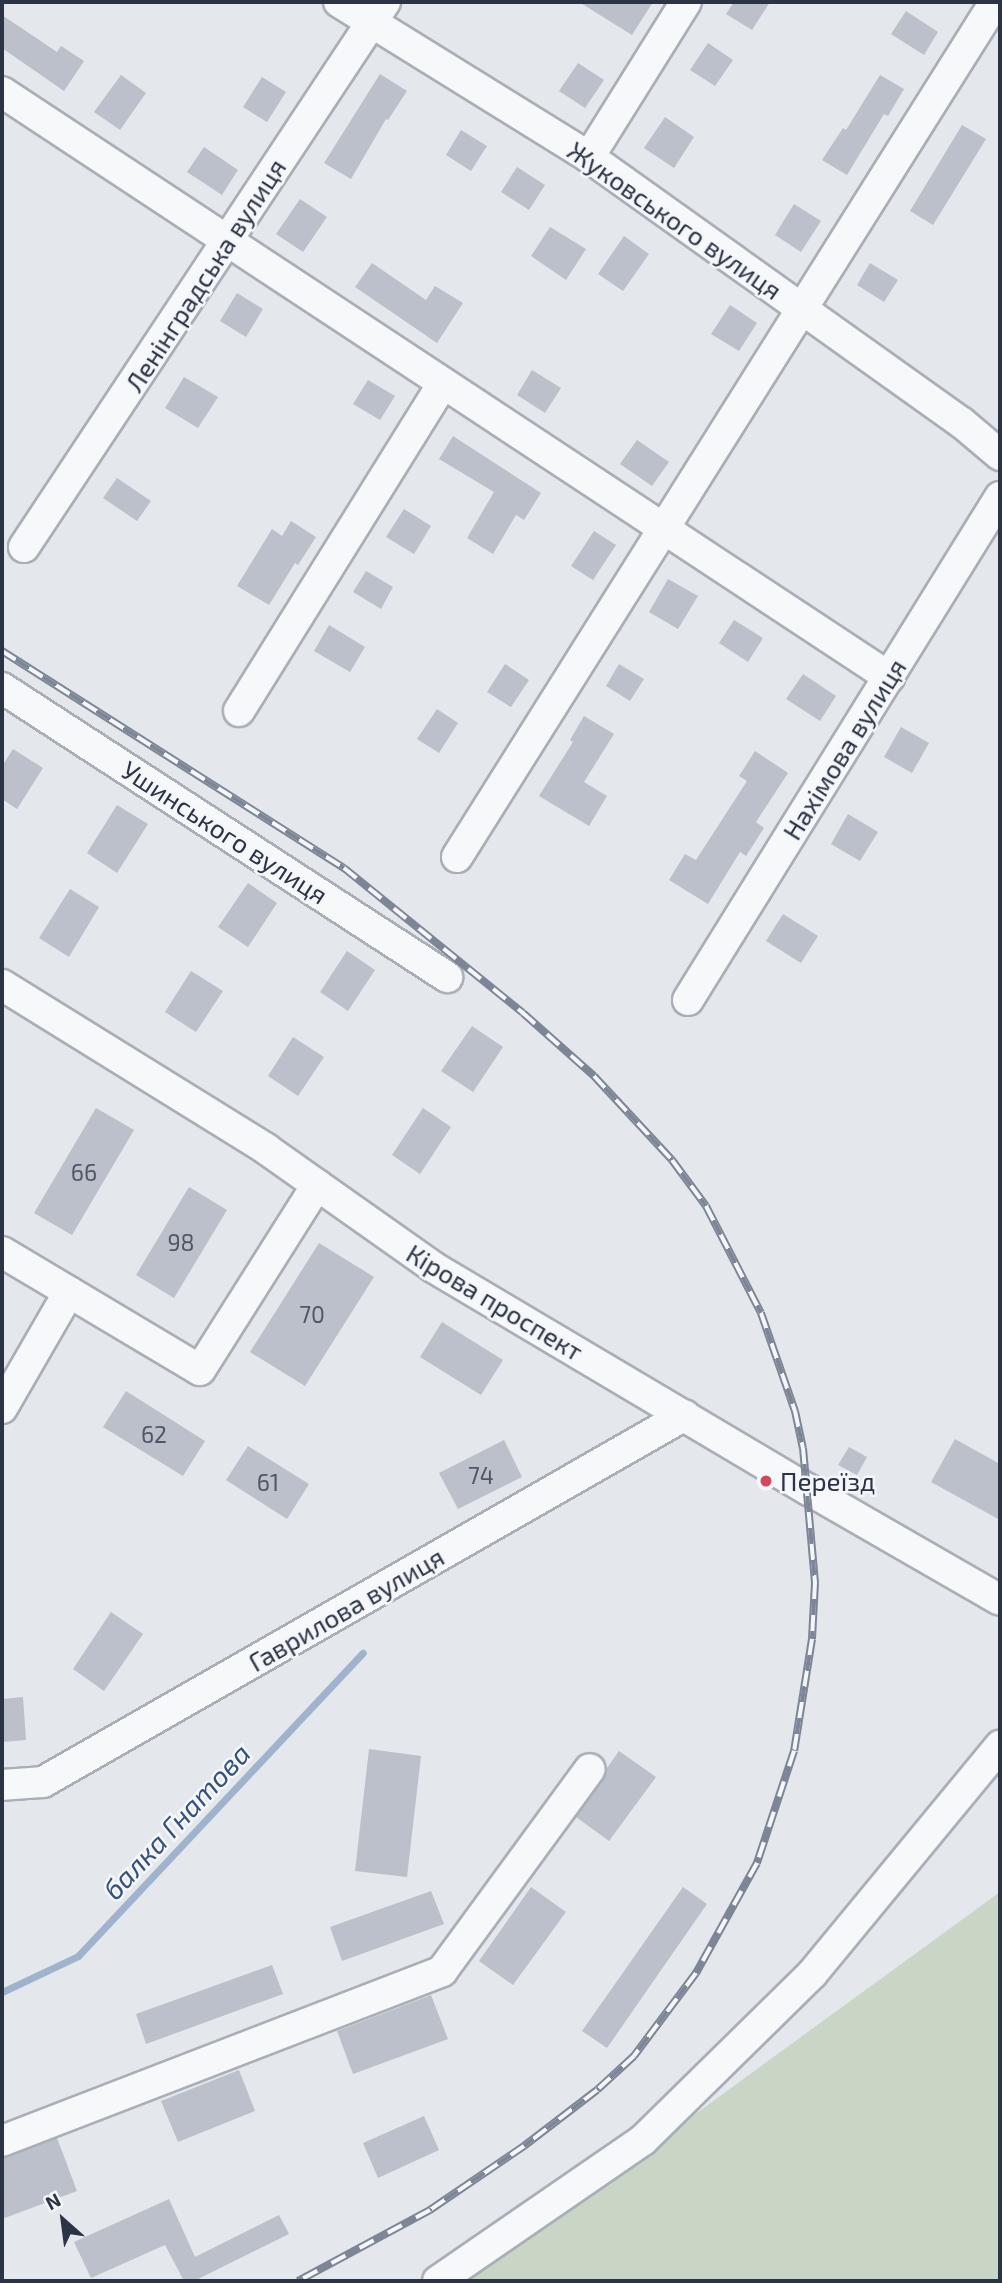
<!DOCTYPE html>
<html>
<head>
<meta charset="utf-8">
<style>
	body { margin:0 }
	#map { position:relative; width:1002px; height:2283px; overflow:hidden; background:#e4e7ec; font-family:"Exo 2",sans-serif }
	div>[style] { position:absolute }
	.green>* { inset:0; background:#c9d6c5 }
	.stream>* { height:7px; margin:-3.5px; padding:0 3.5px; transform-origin:3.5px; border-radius:3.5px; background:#9fb4cc }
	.building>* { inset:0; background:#bbc0ca }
	.roads { filter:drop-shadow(2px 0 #a9aeb7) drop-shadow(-2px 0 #a9aeb7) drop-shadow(0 2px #a9aeb7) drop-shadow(0 -2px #a9aeb7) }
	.minor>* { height:30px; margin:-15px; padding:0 15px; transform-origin:15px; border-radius:15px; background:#f7f8fa }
	.rail>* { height:8px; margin-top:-4px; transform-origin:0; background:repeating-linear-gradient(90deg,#f4f6f9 0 16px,#7d8696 0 32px); box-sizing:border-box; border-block:2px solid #7d8696 }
	.dots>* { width:19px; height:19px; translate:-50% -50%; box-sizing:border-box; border:4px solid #f4f6f9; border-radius:50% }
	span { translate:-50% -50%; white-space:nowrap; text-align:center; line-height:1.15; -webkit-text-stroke:5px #f4f6f9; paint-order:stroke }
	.number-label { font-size:23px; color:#4f5766 }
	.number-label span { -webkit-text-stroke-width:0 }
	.street-label { font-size:26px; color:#2b3445 }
	.poi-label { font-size:26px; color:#2b3445 }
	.left { translate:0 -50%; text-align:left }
	.water-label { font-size:28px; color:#34527a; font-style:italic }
	.frame { position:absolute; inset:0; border:4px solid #2b3445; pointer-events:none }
	.north { position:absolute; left:28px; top:2185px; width:70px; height:70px; -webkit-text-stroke:5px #f4f6f9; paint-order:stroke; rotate:332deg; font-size:19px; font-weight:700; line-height:28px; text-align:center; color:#2b3445 }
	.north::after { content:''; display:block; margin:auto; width:24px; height:32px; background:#2b3445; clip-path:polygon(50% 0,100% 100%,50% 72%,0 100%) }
</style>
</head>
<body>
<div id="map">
	<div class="green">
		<div style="clip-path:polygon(1000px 1892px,1000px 2281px,466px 2281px)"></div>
	</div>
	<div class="stream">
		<div style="left:2px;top:1992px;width:84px;rotate:-25.3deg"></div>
		<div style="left:78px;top:1956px;width:416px;rotate:-46.8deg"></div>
	</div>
	<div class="building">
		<div style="clip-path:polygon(579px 2px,653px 2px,632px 35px)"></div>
		<div style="clip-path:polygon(734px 2px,770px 2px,752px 30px,726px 14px)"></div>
		<div style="clip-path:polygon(906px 11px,938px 32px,924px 55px,891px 34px)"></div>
		<div style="clip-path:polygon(2px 15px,57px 52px,61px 46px,84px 61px,64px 91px,2px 48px)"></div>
		<div style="clip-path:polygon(708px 43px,733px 60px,715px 86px,690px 70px)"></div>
		<div style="clip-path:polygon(578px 63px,604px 80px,585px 108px,559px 91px)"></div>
		<div style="clip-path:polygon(380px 74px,407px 91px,388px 120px,386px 119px,351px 179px,324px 163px)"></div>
		<div style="clip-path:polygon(121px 75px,146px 93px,120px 130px,94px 112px)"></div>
		<div style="clip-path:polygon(880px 75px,904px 89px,888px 116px,884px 114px,847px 175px,822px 160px,843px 128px,846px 130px)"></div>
		<div style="clip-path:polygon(262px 77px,286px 92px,267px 122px,243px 107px)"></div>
		<div style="clip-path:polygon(665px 117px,694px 137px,674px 168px,644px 148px)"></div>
		<div style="clip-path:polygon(962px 125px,986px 139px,933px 225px,910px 211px)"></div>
		<div style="clip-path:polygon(461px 130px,487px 146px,471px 171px,446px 155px)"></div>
		<div style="clip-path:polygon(204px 147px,238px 170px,222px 195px,187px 172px)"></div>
		<div style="clip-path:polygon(517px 167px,545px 185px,529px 210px,501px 192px)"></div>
		<div style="clip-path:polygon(300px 199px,327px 217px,303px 252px,276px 234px)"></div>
		<div style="clip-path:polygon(794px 204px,821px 221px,801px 252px,775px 235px)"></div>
		<div style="clip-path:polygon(550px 227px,586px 249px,566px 280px,531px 256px)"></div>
		<div style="clip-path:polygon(624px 236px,649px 254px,623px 291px,598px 274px)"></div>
		<div style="clip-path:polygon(372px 263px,426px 300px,435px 286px,463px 303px,437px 343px,355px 287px)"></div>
		<div style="clip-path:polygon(870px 263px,898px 280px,884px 302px,857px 285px)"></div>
		<div style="clip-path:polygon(237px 293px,263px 309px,246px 337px,220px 321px)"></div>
		<div style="clip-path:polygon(730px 305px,757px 323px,739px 351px,711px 334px)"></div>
		<div style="clip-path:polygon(532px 370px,561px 388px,545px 413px,517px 395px)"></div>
		<div style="clip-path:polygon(184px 377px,218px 397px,198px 428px,165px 408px)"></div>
		<div style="clip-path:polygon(368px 380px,395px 396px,380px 420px,353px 404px)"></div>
		<div style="clip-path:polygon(453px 436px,541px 493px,524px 520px,516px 515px,493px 554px,467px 538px,494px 492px,439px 459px)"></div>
		<div style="clip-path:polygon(637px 440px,669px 462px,652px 486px,620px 464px)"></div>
		<div style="clip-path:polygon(117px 478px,151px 501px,137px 521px,103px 498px)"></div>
		<div style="clip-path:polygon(404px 509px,431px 526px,414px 554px,386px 537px)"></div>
		<div style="clip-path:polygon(291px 521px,316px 537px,298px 565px,295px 563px,269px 605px,237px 586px,272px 529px,282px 536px)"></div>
		<div style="clip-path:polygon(594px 531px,616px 545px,593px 580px,571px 566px)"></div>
		<div style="clip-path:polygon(366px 571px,393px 587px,381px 609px,353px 592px)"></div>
		<div style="clip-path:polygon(668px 579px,698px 596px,678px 629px,649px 612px)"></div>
		<div style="clip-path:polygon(734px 620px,763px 638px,748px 662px,719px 643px)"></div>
		<div style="clip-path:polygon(329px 625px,365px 647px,350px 672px,314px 651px)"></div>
		<div style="clip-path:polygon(505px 664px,529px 680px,511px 707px,487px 692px)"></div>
		<div style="clip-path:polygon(619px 664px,644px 679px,630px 701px,606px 686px)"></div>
		<div style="clip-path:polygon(803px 674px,836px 696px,820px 721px,786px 699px)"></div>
		<div style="clip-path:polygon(437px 709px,458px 723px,439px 753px,417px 739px)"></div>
		<div style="clip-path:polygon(584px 716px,614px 734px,584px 782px,607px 796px,589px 826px,539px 796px,573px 742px,570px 740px)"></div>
		<div style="clip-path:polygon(901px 727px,929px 743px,912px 773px,884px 757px)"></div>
		<div style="clip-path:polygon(13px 749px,43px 768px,17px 809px,2px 799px,2px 766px)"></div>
		<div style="clip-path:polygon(755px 751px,788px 773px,756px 822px,764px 828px,746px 856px,740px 852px,708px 904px,669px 880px,685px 854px,696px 860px,747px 781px,739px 776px)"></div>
		<div style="clip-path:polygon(117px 805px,148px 824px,117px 873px,87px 853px)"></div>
		<div style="clip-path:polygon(848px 814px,878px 832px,860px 861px,831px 844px)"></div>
		<div style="clip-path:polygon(248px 883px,277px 903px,248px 947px,218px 927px)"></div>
		<div style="clip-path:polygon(70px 889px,99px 907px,69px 957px,39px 938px)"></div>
		<div style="clip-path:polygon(783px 914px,818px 936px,801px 963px,766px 941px)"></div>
		<div style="clip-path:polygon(347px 951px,375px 970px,348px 1011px,320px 992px)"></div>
		<div style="clip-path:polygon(191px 971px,223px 991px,196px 1032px,165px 1012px)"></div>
		<div style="clip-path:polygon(472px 1026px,503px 1047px,473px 1092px,441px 1071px)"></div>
		<div style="clip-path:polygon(293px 1037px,324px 1057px,298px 1096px,268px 1076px)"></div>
		<div style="clip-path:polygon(96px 1108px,134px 1130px,72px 1235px,34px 1213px)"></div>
		<div style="clip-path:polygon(423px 1108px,451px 1127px,420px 1174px,392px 1155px)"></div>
		<div style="clip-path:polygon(189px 1187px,227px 1210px,174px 1298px,136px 1275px)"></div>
		<div style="clip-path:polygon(319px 1243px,374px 1277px,305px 1386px,250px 1352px)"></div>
		<div style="clip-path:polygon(442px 1322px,503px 1360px,481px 1395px,420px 1357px)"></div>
		<div style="clip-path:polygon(126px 1391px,205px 1441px,183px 1476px,103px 1427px)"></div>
		<div style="clip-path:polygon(955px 1439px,1000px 1464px,1000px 1520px,931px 1482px)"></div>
		<div style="clip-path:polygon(504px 1440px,522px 1477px,458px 1509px,439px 1473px)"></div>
		<div style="clip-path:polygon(248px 1446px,309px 1484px,287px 1519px,226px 1480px)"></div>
		<div style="clip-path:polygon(849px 1447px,867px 1457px,857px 1475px,838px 1465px)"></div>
		<div style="clip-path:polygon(111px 1612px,143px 1634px,104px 1691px,73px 1669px)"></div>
		<div style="clip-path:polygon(23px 1697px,26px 1740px,2px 1742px,2px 1699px)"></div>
		<div style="clip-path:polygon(369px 1749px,421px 1756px,407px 1877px,355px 1871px)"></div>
		<div style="clip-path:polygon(619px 1751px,656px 1777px,609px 1841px,576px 1817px,604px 1779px,607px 1768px)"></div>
		<div style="clip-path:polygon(531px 1887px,566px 1912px,513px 1985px,479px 1961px)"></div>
		<div style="clip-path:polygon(683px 1887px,707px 1904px,607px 2048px,582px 2031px)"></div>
		<div style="clip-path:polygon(431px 1891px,444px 1924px,342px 1961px,330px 1927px)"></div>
		<div style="clip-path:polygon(272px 1965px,283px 1994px,146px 2044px,136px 2014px)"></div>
		<div style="clip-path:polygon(431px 1995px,448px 2039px,353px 2074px,337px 2031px)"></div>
		<div style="clip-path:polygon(239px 2070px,255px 2111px,178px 2142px,161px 2101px)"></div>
		<div style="clip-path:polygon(424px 2116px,439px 2150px,378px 2178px,363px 2143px)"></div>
		<div style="clip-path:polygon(57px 2138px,77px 2191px,2px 2219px,2px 2158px)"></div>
		<div style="clip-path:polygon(169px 2199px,195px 2257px,279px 2215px,289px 2234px,194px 2281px,184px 2281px,165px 2245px,91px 2278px,74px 2242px)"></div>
	</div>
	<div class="roads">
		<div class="minor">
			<div style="left:339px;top:2px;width:294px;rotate:31.8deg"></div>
			<div style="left:589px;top:157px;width:458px;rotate:35.5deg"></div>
			<div style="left:962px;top:423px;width:50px;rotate:40.1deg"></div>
			<div style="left:2px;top:92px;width:1063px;rotate:33.41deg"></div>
			<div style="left:589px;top:157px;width:183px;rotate:-58deg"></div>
			<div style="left:24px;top:547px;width:654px;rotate:-56.48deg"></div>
			<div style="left:2px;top:688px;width:531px;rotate:33deg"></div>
			<div style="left:239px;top:711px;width:386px;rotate:-58.1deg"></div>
			<div style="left:457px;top:857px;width:1010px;rotate:-57.82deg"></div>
			<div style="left:2px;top:985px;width:311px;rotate:31.8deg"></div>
			<div style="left:266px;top:1149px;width:204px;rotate:35.2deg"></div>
			<div style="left:433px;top:1267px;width:437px;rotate:30.7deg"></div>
			<div style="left:809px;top:1490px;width:220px;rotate:29.9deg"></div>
			<div style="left:688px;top:1000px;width:592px;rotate:-58.19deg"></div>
			<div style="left:2px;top:1252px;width:78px;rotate:30.8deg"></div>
			<div style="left:2px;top:1408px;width:134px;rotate:-60deg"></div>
			<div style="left:69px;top:1292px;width:152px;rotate:30.8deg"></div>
			<div style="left:200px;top:1370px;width:219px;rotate:-57.7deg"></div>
			<div style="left:2px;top:1785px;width:41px;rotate:-4.2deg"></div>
			<div style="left:43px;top:1782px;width:739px;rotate:-29.75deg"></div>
			<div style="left:2px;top:2141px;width:472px;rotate:-21.1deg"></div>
			<div style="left:442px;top:1971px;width:250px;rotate:-53.8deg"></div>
			<div style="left:438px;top:2281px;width:249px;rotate:-34.5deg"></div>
			<div style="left:643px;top:2140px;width:237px;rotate:-44.5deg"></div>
			<div style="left:812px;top:1974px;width:296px;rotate:-50.5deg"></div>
		</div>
	</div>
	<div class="rail">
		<div style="left:2px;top:651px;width:405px;rotate:32.4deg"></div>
		<div style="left:344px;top:868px;width:230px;rotate:39deg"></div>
		<div style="left:523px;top:1013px;width:95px;rotate:41.6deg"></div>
		<div style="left:594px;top:1076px;width:115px;rotate:47.1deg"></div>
		<div style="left:672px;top:1160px;width:57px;rotate:53.5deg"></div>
		<div style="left:706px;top:1206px;width:120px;rotate:62.8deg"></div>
		<div style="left:761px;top:1313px;width:104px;rotate:70.9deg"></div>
		<div style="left:795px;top:1411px;width:38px;rotate:78deg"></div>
		<div style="left:803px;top:1448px;width:136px;rotate:84.9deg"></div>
		<div style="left:815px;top:1583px;width:56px;rotate:93.1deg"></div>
		<div style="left:812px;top:1639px;width:113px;rotate:99.1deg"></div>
		<div style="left:794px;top:1751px;width:118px;rotate:108.3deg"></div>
		<div style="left:757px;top:1863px;width:126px;rotate:119deg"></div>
		<div style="left:696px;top:1973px;width:104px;rotate:126.8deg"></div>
		<div style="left:634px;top:2056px;width:50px;rotate:137.4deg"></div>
		<div style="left:597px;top:2090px;width:92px;rotate:142.5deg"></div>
		<div style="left:524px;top:2146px;width:114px;rotate:145.8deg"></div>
		<div style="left:430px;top:2210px;width:150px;rotate:151.7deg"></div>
	</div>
	<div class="dots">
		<div style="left:766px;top:1481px;background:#d1495b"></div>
	</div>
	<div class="number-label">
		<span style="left:84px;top:1172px">66</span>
		<span style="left:181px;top:1242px">98</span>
		<span style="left:312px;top:1314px">70</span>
		<span style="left:154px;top:1434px">62</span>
		<span style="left:481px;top:1475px">74</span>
		<span style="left:268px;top:1482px">61</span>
	</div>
	<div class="street-label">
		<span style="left:675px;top:220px;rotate:35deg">Жуковського вулиця</span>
		<span style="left:205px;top:275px;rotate:-57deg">Ленінградська вулиця</span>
		<span style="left:844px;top:749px;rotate:-58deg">Нахімова вулиця</span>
		<span style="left:225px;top:832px;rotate:33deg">Ушинського вулиця</span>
		<span style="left:495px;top:1302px;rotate:31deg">Кірова проспект</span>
		<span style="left:346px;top:1609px;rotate:-30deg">Гаврилова вулиця</span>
	</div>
	<div class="poi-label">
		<span class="left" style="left:780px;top:1481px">Переїзд</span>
	</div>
	<div class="water-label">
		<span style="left:176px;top:1821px;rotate:-47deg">балка Гнатова</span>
	</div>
	<div class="frame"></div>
	<div class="north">N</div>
</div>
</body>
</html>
